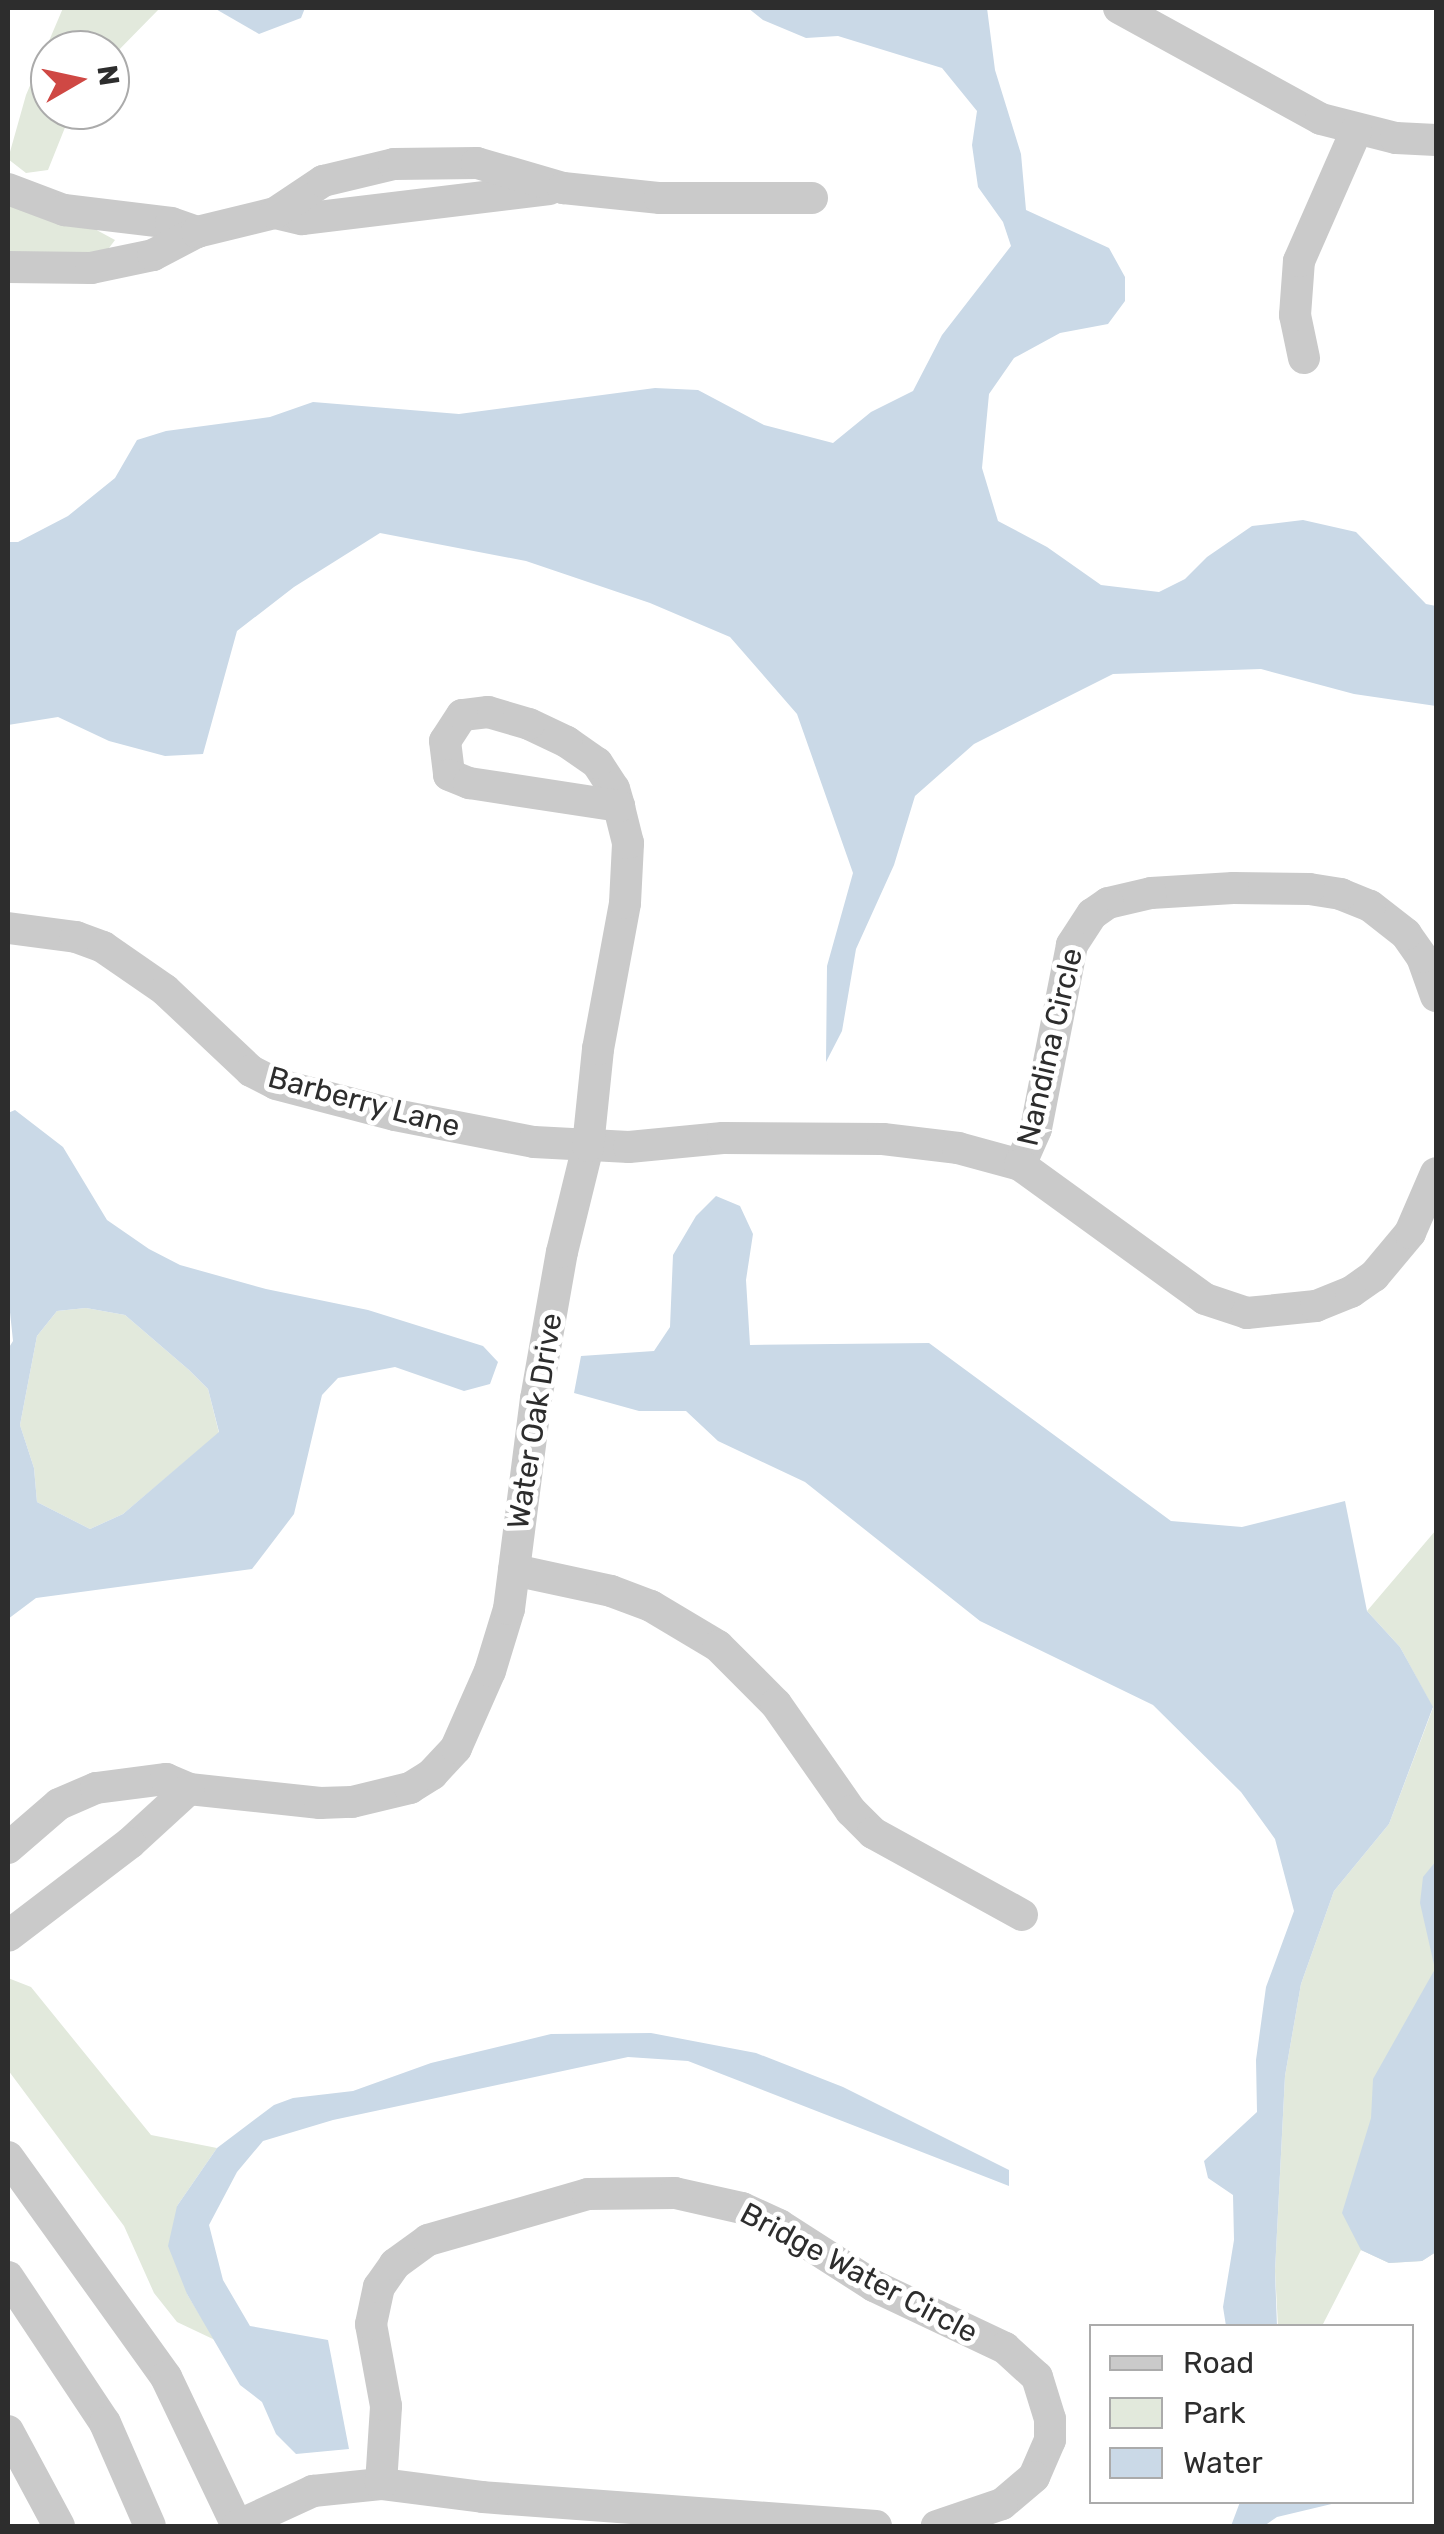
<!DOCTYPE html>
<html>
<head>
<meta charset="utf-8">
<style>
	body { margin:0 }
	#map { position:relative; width:1444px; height:2534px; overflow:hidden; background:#fff; font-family:Rubik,sans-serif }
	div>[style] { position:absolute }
	.green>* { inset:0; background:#e2e9dc }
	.water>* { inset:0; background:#cad9e7 }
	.minor>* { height:32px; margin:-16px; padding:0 16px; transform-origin:16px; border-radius:16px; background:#cacaca }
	span { translate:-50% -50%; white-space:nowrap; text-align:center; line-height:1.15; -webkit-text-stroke:10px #fff; paint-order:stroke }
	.street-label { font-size:30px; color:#2d2d2d }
	.frame { position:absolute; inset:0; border:10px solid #2d2d2d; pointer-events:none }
	.legend { position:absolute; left:1089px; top:2324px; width:325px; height:180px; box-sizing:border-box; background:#fff; border:2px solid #ababab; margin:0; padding:12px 18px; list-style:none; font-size:30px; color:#2d2d2d }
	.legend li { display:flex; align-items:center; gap:20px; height:50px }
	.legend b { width:50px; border:2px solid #ababab }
	.north { position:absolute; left:30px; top:30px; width:100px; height:100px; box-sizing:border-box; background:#fff; border:2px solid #ababab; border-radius:50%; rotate:81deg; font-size:28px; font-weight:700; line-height:40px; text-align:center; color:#2d2d2d }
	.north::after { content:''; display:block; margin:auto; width:35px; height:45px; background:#cf4844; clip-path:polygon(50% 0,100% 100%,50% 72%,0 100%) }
</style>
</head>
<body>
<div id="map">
	<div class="green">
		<div style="clip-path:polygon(63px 8px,160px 8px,110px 59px,110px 50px,50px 50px,50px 110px,72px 110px,48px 170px,26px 173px,8px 159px,26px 95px)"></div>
		<div style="clip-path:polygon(8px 205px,91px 227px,115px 240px,103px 256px,8px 254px)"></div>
		<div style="clip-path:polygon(86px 1308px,125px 1315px,189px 1370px,208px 1389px,219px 1433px,123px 1514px,90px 1529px,37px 1502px,34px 1468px,20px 1425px,37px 1336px,57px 1311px)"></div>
		<div style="clip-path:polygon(1436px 1530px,1436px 2252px,1422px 2261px,1389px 2263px,1361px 2250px,1322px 2326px,1278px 2326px,1275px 2271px,1285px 2076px,1301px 1984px,1334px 1891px,1389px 1824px,1433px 1708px,1400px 1647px,1367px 1611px)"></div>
		<div style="clip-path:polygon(8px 1978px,31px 1987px,151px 2135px,217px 2148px,177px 2206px,187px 2294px,215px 2340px,177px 2322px,154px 2293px,124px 2226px,8px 2070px)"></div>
	</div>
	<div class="water">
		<div style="clip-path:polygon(214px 8px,305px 8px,301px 18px,259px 34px)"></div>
		<div style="clip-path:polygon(748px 8px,987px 8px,995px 70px,1021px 154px,1026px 210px,1109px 248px,1125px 277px,1125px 301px,1108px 324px,1060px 333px,1014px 358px,989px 394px,982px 468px,998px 521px,1047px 547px,1101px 585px,1159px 592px,1185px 579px,1207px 557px,1252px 526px,1303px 520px,1356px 532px,1426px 604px,1436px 606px,1436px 706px,1354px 694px,1261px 669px,1113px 674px,974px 744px,915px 796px,894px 865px,856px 949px,842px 1031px,826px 1062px,827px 966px,853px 873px,797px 714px,730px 637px,650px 603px,526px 561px,380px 533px,294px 587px,237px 631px,203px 754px,165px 756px,109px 741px,58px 717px,8px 725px,8px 542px,18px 542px,68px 516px,115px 478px,137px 440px,166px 431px,270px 417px,313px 402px,459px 414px,655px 388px,698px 390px,764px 425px,833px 443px,871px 412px,913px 391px,942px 335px,1011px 246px,1003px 222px,978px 187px,972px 145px,977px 111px,942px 68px,838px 36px,806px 38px,763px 20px)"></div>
		<div style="clip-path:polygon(evenodd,15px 1110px,63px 1147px,107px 1220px,149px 1249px,180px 1265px,266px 1289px,368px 1310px,483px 1346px,498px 1362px,490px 1384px,464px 1391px,395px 1367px,338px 1378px,322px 1395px,294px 1514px,252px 1569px,36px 1598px,8px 1619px,8px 1349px,13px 1341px,8px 1293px,8px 1113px,15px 1110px,86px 1308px,125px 1315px,189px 1370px,208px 1389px,219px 1432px,123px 1514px,90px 1529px,37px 1502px,34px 1468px,20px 1425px,37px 1336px,57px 1311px,86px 1308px)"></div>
		<div style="clip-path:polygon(716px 1196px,740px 1206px,753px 1234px,746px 1280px,750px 1345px,929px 1343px,1171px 1521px,1242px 1527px,1345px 1501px,1367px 1611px,1400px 1647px,1433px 1707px,1389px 1824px,1334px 1891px,1301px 1984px,1285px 2076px,1275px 2271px,1277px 2326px,1226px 2326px,1223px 2307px,1234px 2240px,1233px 2195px,1208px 2178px,1204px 2161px,1257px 2112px,1256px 2060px,1266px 1987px,1294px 1911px,1275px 1839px,1241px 1792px,1153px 1705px,980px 1621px,805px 1482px,718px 1441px,686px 1411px,639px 1411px,574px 1393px,581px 1356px,654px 1351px,670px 1327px,673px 1255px,696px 1216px)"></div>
		<div style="clip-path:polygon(1436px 1861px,1436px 2252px,1422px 2261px,1389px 2263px,1361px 2250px,1342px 2213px,1371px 2118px,1373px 2079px,1435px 1969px,1420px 1903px,1423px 1877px)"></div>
		<div style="clip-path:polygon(651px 2033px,756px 2053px,843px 2087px,1009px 2170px,1009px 2186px,688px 2061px,628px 2057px,333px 2120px,263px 2141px,237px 2172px,209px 2225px,223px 2280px,250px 2326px,328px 2340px,349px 2449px,296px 2454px,276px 2434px,262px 2402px,240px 2385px,187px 2294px,168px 2246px,177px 2206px,217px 2148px,274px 2105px,293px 2098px,353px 2091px,431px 2063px,551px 2034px)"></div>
		<div style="clip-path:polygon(1240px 2502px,1340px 2502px,1277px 2517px,1264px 2526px,1231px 2526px)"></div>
	</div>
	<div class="minor">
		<div style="left:1119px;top:8px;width:230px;rotate:28.8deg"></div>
		<div style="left:1321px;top:119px;width:77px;rotate:14.2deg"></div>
		<div style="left:1396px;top:138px;width:40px;rotate:2.9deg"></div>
		<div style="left:8px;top:189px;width:60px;rotate:20.6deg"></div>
		<div style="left:64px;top:210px;width:108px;rotate:6.9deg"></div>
		<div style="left:171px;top:223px;width:28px;rotate:19deg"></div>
		<div style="left:275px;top:213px;width:28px;rotate:13deg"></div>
		<div style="left:302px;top:219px;width:249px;rotate:-6.9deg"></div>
		<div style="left:8px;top:267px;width:83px;rotate:0.7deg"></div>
		<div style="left:91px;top:268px;width:63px;rotate:-11.8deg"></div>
		<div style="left:153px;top:255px;width:50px;rotate:-27.6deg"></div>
		<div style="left:197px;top:232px;width:80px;rotate:-13.7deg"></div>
		<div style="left:275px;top:213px;width:58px;rotate:-33.7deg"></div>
		<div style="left:323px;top:181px;width:73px;rotate:-13.5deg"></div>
		<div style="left:394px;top:164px;width:83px;rotate:-0.7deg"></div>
		<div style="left:477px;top:163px;width:90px;rotate:16.2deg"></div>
		<div style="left:563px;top:188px;width:98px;rotate:5.9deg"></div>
		<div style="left:660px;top:198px;width:152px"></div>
		<div style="left:1304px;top:358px;width:44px;rotate:-101.8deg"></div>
		<div style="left:1295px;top:315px;width:54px;rotate:-85.8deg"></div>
		<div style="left:1299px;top:261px;width:142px;rotate:-66.3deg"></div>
		<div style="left:8px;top:928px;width:69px;rotate:7.5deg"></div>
		<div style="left:76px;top:937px;width:29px;rotate:20deg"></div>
		<div style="left:103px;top:947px;width:75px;rotate:34.7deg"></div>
		<div style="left:165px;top:990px;width:118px;rotate:43.3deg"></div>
		<div style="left:251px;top:1071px;width:28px;rotate:27deg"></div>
		<div style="left:276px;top:1084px;width:123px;rotate:14.6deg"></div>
		<div style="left:395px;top:1115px;width:142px;rotate:11deg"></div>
		<div style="left:534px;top:1142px;width:95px;rotate:3deg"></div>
		<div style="left:629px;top:1147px;width:94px;rotate:-5.5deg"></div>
		<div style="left:723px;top:1138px;width:160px;rotate:0.4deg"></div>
		<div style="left:883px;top:1139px;width:76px;rotate:6.8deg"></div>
		<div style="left:958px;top:1148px;width:64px;rotate:15.3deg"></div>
		<div style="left:1436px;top:996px;width:41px;rotate:-109.7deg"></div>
		<div style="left:1422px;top:957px;width:28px;rotate:-125deg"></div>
		<div style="left:1406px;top:934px;width:46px;rotate:-142.1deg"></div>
		<div style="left:1370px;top:906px;width:31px;rotate:-158deg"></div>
		<div style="left:1341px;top:894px;width:32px;rotate:-171deg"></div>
		<div style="left:1309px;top:889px;width:76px;rotate:-179.2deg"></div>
		<div style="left:1233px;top:888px;width:82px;rotate:176.5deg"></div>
		<div style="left:1151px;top:893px;width:44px;rotate:166.9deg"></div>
		<div style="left:1108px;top:903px;width:19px;rotate:145deg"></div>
		<div style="left:1092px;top:914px;width:37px;rotate:123deg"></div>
		<div style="left:1072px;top:945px;width:187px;rotate:101.1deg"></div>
		<div style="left:1036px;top:1129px;width:39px;rotate:114deg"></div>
		<div style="left:1020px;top:1165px;width:228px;rotate:35.9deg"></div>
		<div style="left:1205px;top:1299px;width:44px;rotate:18.4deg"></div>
		<div style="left:1247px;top:1313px;width:69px;rotate:-5.8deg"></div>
		<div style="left:1316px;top:1306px;width:38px;rotate:-22deg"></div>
		<div style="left:1351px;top:1292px;width:28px;rotate:-35deg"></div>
		<div style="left:1374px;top:1276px;width:56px;rotate:-50.1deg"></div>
		<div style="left:1410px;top:1233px;width:65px;rotate:-66.6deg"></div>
		<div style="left:514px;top:1570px;width:99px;rotate:12.2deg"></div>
		<div style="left:611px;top:1591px;width:43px;rotate:20.6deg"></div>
		<div style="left:651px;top:1606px;width:78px;rotate:30.8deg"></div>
		<div style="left:718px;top:1646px;width:82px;rotate:45deg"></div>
		<div style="left:776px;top:1704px;width:131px;rotate:55deg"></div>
		<div style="left:851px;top:1811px;width:31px;rotate:45deg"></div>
		<div style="left:873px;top:1833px;width:170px;rotate:28.8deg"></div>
		<div style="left:189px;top:1789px;width:132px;rotate:6.1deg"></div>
		<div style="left:320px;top:1803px;width:32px;rotate:-2deg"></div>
		<div style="left:352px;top:1802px;width:60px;rotate:-13.6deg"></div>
		<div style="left:410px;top:1788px;width:26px;rotate:-32deg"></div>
		<div style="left:432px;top:1774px;width:35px;rotate:-47deg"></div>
		<div style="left:456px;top:1748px;width:84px;rotate:-66.2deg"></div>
		<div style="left:490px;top:1671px;width:65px;rotate:-73deg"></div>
		<div style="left:509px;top:1609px;width:212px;rotate:-82.7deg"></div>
		<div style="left:536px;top:1399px;width:149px;rotate:-80deg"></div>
		<div style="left:562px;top:1252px;width:109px;rotate:-76.2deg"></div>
		<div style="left:588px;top:1146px;width:98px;rotate:-84.1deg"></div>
		<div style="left:598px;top:1049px;width:148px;rotate:-79.5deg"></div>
		<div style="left:625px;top:903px;width:60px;rotate:-87.1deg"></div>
		<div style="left:628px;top:843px;width:38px;rotate:-104deg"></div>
		<div style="left:619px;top:806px;width:18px;rotate:-106deg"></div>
		<div style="left:614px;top:789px;width:31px;rotate:-123deg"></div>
		<div style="left:597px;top:763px;width:37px;rotate:-145deg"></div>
		<div style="left:567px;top:742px;width:42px;rotate:-154.7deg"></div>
		<div style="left:529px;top:724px;width:43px;rotate:-163.7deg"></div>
		<div style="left:488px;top:712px;width:26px;rotate:173deg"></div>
		<div style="left:462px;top:715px;width:31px;rotate:123deg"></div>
		<div style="left:445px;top:741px;width:34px;rotate:83deg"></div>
		<div style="left:449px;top:775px;width:22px;rotate:22deg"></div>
		<div style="left:469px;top:783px;width:152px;rotate:8.7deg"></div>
		<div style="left:8px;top:1848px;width:67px;rotate:-40.8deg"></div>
		<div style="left:59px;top:1804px;width:40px;rotate:-23.4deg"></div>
		<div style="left:96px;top:1788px;width:71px;rotate:-7.3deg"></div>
		<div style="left:166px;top:1779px;width:25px;rotate:23deg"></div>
		<div style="left:189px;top:1789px;width:80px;rotate:137.5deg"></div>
		<div style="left:130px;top:1843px;width:153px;rotate:142.7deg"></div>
		<div style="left:8px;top:2157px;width:271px;rotate:54.3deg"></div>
		<div style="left:166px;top:2377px;width:165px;rotate:64.5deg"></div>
		<div style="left:237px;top:2526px;width:84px;rotate:-24.7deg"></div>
		<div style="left:313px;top:2491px;width:68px;rotate:-5.9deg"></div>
		<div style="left:8px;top:2277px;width:175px;rotate:56.4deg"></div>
		<div style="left:105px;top:2423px;width:112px;rotate:66.4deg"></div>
		<div style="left:8px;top:2431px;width:108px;rotate:61.8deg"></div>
		<div style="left:876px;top:2526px;width:394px;rotate:-175.8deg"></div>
		<div style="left:483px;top:2497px;width:103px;rotate:-172.7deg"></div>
		<div style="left:381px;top:2484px;width:78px;rotate:-86.3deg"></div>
		<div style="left:386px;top:2406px;width:83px;rotate:-100.4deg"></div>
		<div style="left:371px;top:2324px;width:38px;rotate:-78deg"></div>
		<div style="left:379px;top:2287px;width:28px;rotate:-55deg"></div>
		<div style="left:395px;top:2264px;width:41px;rotate:-36deg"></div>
		<div style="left:428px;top:2240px;width:166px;rotate:-16deg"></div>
		<div style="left:588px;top:2194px;width:87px;rotate:-0.7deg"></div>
		<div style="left:675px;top:2193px;width:69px;rotate:12.6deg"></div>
		<div style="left:742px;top:2208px;width:41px;rotate:24.7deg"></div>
		<div style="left:779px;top:2225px;width:113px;rotate:32.7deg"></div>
		<div style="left:874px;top:2286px;width:145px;rotate:25.3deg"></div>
		<div style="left:1005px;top:2348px;width:43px;rotate:42.2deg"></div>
		<div style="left:1037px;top:2377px;width:44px;rotate:72.8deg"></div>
		<div style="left:1050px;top:2419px;width:21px;rotate:90deg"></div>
		<div style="left:1050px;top:2440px;width:40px;rotate:113.4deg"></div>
		<div style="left:1034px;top:2477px;width:42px;rotate:139.8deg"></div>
		<div style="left:1002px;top:2504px;width:69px;rotate:161.3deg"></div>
	</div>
	<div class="street-label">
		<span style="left:1050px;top:1047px;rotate:-77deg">Nandina Circle</span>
		<span style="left:364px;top:1102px;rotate:15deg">Barberry Lane</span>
		<span style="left:535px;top:1421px;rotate:-81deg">Water Oak Drive</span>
		<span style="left:859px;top:2273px;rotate:28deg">Bridge Water Circle</span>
	</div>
	<div class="frame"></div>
	<ul class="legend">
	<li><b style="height:12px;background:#cacaca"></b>Road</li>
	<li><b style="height:28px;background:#e2e9dc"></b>Park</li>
	<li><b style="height:28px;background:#cad9e7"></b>Water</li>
	</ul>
	<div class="north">N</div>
</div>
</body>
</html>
